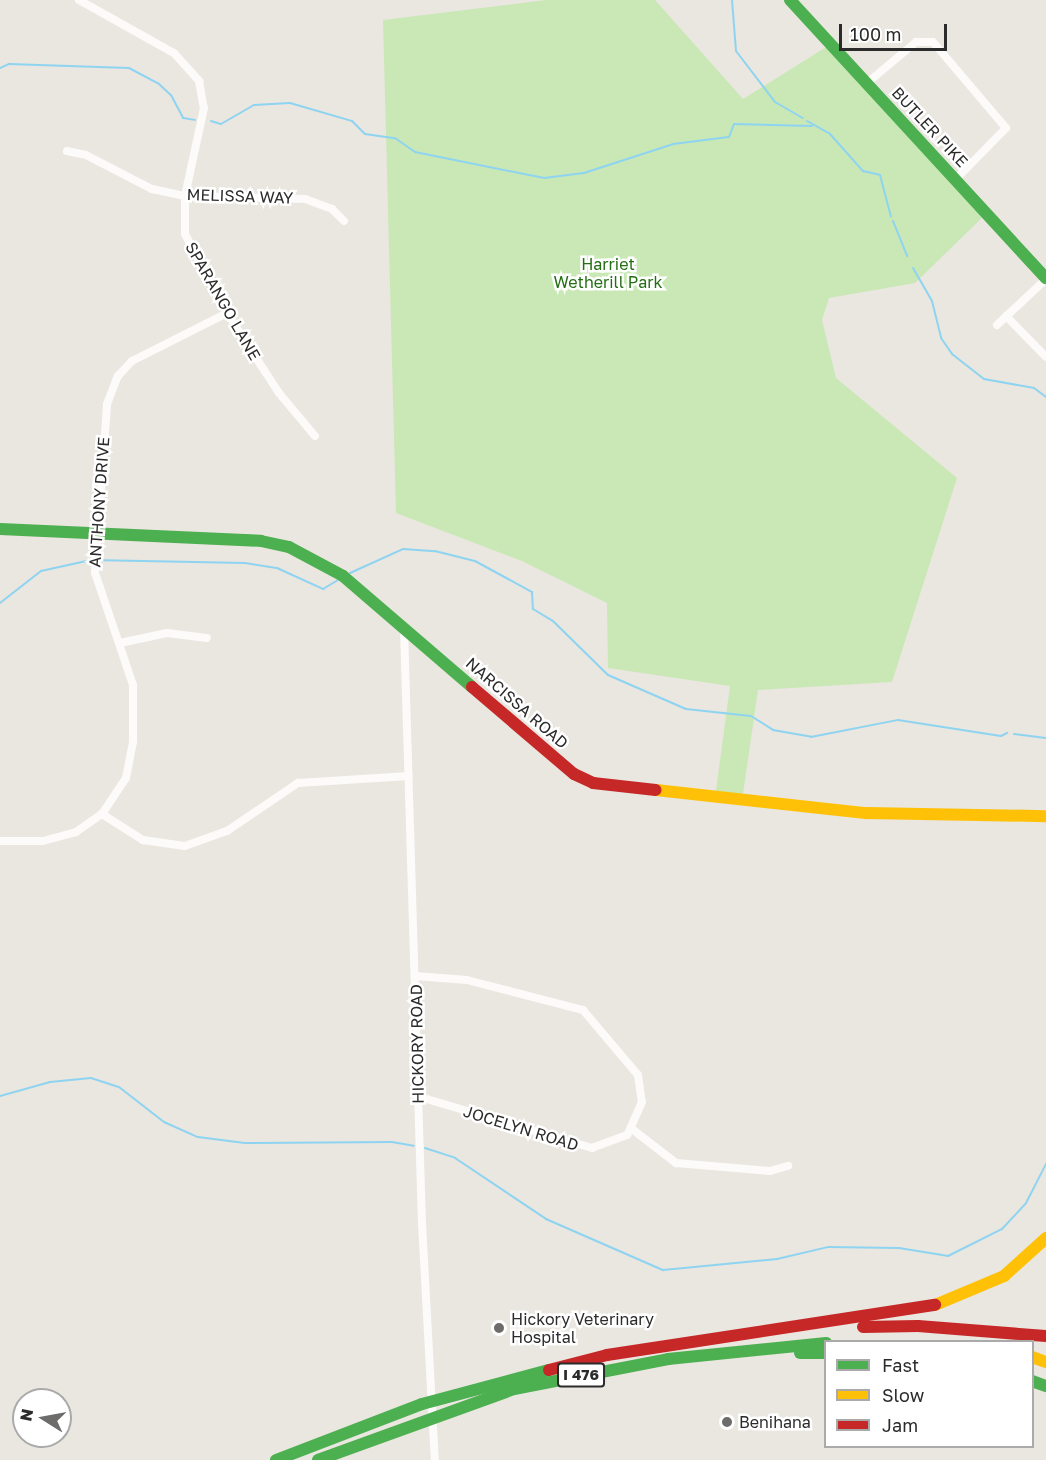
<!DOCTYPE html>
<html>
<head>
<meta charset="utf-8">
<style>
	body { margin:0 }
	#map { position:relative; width:1046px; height:1460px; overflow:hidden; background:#eae6e0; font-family:"Golos Text",sans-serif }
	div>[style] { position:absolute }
	.green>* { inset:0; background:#c9e8b6 }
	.stream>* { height:2px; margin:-1px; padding:0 1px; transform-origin:1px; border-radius:1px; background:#8ed4f1 }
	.street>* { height:8px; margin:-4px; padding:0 4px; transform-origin:4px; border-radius:4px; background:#fcfbfa }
	.fast>* { height:12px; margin:-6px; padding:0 6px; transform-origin:6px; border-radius:6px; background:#4caf50 }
	.slow>* { height:12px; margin:-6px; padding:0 6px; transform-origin:6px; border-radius:6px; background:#ffc107 }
	.jam>* { height:12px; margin:-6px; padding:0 6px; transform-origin:6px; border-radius:6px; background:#c62828 }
	.dots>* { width:16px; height:16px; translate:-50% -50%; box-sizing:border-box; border:3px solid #fff; border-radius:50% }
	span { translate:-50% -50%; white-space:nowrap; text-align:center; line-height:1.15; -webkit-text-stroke:5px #fff; paint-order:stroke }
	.shield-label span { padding:2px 4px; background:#fff; border:2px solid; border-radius:4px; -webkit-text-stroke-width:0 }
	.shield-label { font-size:15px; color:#2b2b2b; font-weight:700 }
	.street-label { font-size:16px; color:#2b2b2b }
	.park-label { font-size:16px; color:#246e14 }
	.poi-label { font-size:16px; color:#2b2b2b }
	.left { translate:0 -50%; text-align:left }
	.legend { position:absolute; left:824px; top:1340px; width:210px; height:108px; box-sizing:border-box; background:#fff; border:2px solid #aaa; margin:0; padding:8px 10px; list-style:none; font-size:18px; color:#2b2b2b }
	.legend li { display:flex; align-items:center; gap:12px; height:30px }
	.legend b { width:30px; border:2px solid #aaa }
	.north { position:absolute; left:12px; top:1388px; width:60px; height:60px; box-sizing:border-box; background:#fff; border:2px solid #aaa; border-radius:50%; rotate:281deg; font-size:16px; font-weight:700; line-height:24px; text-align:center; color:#2b2b2b }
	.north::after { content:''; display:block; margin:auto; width:21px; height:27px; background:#6e6c6a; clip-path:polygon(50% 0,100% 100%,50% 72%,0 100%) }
	.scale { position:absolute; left:839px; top:24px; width:108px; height:27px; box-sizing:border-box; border:3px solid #2b2b2b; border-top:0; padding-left:8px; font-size:18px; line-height:21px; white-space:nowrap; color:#2b2b2b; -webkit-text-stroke:4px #fff; paint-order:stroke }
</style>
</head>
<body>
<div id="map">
	<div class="green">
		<div style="clip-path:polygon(546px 0,655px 0,743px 99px,831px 44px,987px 213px,915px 283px,829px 298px,822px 320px,836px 378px,957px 478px,892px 682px,758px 690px,742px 801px,715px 798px,730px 686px,608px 668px,607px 603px,522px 561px,396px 513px,383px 20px)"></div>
	</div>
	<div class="stream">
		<div style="left:732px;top:0;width:51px;rotate:85.5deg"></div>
		<div style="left:736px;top:51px;width:64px;rotate:52.6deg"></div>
		<div style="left:775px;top:102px;width:32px;rotate:30deg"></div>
		<div style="left:0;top:68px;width:10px;rotate:-24deg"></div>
		<div style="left:9px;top:64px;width:120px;rotate:1.9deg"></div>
		<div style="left:129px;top:68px;width:34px;rotate:28deg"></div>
		<div style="left:159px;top:84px;width:16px;rotate:43deg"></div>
		<div style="left:171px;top:95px;width:26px;rotate:62deg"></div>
		<div style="left:183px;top:118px;width:12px;rotate:9deg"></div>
		<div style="left:211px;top:121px;width:10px;rotate:17deg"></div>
		<div style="left:221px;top:124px;width:38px;rotate:-30deg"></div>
		<div style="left:254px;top:105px;width:36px;rotate:-3deg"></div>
		<div style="left:290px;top:103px;width:65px;rotate:16.2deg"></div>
		<div style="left:352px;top:121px;width:18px;rotate:45deg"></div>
		<div style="left:365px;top:134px;width:30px;rotate:8deg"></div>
		<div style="left:395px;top:138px;width:24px;rotate:35deg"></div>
		<div style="left:415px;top:152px;width:132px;rotate:11.4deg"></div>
		<div style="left:544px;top:178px;width:40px;rotate:-7.1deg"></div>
		<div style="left:584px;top:173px;width:94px;rotate:-18deg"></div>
		<div style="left:673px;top:144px;width:56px;rotate:-7.1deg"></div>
		<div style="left:729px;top:137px;width:14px;rotate:-69deg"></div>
		<div style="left:734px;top:124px;width:78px;rotate:1.5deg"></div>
		<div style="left:807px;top:121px;width:26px;rotate:29deg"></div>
		<div style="left:830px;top:134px;width:50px;rotate:48.3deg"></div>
		<div style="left:863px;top:171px;width:17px;rotate:13deg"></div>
		<div style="left:880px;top:175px;width:43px;rotate:75.3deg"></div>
		<div style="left:893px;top:221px;width:38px;rotate:68deg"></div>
		<div style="left:913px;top:268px;width:38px;rotate:60deg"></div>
		<div style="left:932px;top:301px;width:38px;rotate:76deg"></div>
		<div style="left:941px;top:338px;width:19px;rotate:55deg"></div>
		<div style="left:952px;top:354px;width:41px;rotate:38deg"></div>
		<div style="left:984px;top:379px;width:51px;rotate:10.2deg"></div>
		<div style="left:1034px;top:388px;width:15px;rotate:37deg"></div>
		<div style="left:350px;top:573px;width:58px;rotate:-24.4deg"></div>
		<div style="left:403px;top:549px;width:32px;rotate:4deg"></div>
		<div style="left:435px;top:551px;width:41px;rotate:14deg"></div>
		<div style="left:475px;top:561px;width:65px;rotate:28.5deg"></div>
		<div style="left:532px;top:592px;width:17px;rotate:87deg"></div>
		<div style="left:533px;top:609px;width:23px;rotate:31deg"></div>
		<div style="left:553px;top:621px;width:77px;rotate:44.5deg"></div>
		<div style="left:608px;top:675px;width:85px;rotate:23.6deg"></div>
		<div style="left:686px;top:709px;width:65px;rotate:6.1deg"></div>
		<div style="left:751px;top:716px;width:26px;rotate:32deg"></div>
		<div style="left:773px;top:730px;width:39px;rotate:10deg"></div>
		<div style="left:811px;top:737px;width:89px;rotate:-11.1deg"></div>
		<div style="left:898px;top:720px;width:104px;rotate:8.8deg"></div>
		<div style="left:1001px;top:736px;width:7px;rotate:-27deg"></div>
		<div style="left:0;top:603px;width:52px;rotate:-38deg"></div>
		<div style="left:41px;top:571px;width:51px;rotate:-12.4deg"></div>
		<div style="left:91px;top:560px;width:154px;rotate:1.1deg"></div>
		<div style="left:245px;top:563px;width:32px;rotate:9deg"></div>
		<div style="left:277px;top:568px;width:51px;rotate:24.5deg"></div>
		<div style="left:323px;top:589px;width:17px;rotate:-31deg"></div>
		<div style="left:1014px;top:734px;width:32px;rotate:7deg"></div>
		<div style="left:0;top:1096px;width:52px;rotate:-15.6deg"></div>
		<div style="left:50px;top:1082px;width:41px;rotate:-5.6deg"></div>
		<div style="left:91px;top:1078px;width:29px;rotate:18deg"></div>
		<div style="left:119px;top:1087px;width:57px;rotate:37.9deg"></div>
		<div style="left:164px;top:1122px;width:37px;rotate:24deg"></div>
		<div style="left:198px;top:1137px;width:47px;rotate:7.3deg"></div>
		<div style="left:245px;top:1143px;width:147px;rotate:-0.4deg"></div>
		<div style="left:392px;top:1142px;width:22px;rotate:10deg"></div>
		<div style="left:425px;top:1148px;width:32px;rotate:18deg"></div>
		<div style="left:455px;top:1158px;width:110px;rotate:33.8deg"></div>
		<div style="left:546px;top:1219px;width:128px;rotate:23.6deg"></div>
		<div style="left:663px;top:1270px;width:115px;rotate:-5.5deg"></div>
		<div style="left:777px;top:1259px;width:52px;rotate:-13.2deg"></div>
		<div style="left:828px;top:1247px;width:71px;rotate:0.8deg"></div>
		<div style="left:899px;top:1248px;width:50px;rotate:9.3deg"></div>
		<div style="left:948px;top:1256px;width:60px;rotate:-26.6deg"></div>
		<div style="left:1002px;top:1229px;width:35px;rotate:-47deg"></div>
		<div style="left:1026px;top:1203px;width:44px;rotate:-62.9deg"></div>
	</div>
	<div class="street">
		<div style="left:79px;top:0;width:109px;rotate:29.2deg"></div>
		<div style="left:174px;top:53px;width:38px;rotate:48deg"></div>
		<div style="left:199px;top:81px;width:27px;rotate:80deg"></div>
		<div style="left:204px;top:108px;width:90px;rotate:102.2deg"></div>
		<div style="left:185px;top:196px;width:38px;rotate:90deg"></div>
		<div style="left:185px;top:234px;width:89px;rotate:62deg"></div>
		<div style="left:227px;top:313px;width:95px;rotate:57deg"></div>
		<div style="left:279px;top:393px;width:56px;rotate:50.1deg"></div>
		<div style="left:867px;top:83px;width:64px;rotate:-39.9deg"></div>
		<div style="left:916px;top:42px;width:17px"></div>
		<div style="left:933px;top:42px;width:113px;rotate:49.7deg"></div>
		<div style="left:1006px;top:128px;width:71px;rotate:134.4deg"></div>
		<div style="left:67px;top:151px;width:19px;rotate:12deg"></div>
		<div style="left:86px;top:155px;width:74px;rotate:27.3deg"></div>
		<div style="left:152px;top:189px;width:34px;rotate:12deg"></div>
		<div style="left:185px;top:196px;width:120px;rotate:1.4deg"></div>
		<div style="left:305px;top:199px;width:29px;rotate:20deg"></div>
		<div style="left:332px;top:209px;width:17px;rotate:45deg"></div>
		<div style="left:1006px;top:316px;width:57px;rotate:45.7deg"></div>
		<div style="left:997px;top:325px;width:67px;rotate:-43.2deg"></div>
		<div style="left:404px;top:628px;width:595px;rotate:88.27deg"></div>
		<div style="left:422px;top:1223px;width:237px;rotate:86.9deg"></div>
		<div style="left:120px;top:643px;width:48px;rotate:-12deg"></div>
		<div style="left:167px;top:633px;width:40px;rotate:7.1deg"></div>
		<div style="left:102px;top:814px;width:49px;rotate:32.4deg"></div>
		<div style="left:143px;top:840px;width:42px;rotate:8.1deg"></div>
		<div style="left:185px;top:846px;width:45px;rotate:-19.7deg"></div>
		<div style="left:227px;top:831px;width:86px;rotate:-34.1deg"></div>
		<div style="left:298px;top:783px;width:111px;rotate:-3.6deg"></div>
		<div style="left:0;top:841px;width:43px"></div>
		<div style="left:43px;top:841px;width:34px;rotate:-15deg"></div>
		<div style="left:76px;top:832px;width:32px;rotate:-35deg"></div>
		<div style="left:102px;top:814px;width:43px;rotate:-56.3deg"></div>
		<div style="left:126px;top:778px;width:37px;rotate:-79deg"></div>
		<div style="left:133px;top:742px;width:57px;rotate:-90deg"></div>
		<div style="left:133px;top:685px;width:118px;rotate:-108.7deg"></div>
		<div style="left:95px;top:573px;width:169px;rotate:-85.9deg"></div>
		<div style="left:107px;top:404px;width:30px;rotate:-69deg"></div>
		<div style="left:118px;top:376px;width:21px;rotate:-47deg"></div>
		<div style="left:132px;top:361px;width:106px;rotate:-26.8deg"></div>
		<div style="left:415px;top:976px;width:52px;rotate:4.4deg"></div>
		<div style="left:467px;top:980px;width:120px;rotate:14.5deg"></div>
		<div style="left:583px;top:1010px;width:85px;rotate:49.8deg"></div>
		<div style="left:638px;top:1075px;width:27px;rotate:82deg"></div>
		<div style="left:642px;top:1102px;width:36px;rotate:114deg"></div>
		<div style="left:627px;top:1135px;width:37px;rotate:160deg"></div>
		<div style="left:592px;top:1148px;width:183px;rotate:-163.5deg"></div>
		<div style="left:632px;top:1129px;width:56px;rotate:37.7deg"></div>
		<div style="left:676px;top:1163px;width:94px;rotate:4.9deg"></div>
		<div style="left:770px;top:1171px;width:19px;rotate:-16deg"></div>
	</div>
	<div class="fast">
		<div style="left:790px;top:0;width:378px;rotate:47.4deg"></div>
		<div style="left:0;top:529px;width:261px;rotate:2.6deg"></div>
		<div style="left:261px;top:541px;width:29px;rotate:12deg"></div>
		<div style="left:289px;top:547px;width:61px;rotate:28.2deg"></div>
		<div style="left:343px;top:576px;width:170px;rotate:40.7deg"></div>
		<div style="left:800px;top:1353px;width:26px"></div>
		<div style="left:1032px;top:1381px;width:15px;rotate:20deg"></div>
		<div style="left:276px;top:1460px;width:156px;rotate:-21deg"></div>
		<div style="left:422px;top:1404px;width:131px;rotate:-15deg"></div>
		<div style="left:318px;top:1460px;width:208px;rotate:-19.9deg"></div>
		<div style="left:514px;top:1389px;width:157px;rotate:-11deg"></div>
		<div style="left:668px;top:1359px;width:159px;rotate:-5.8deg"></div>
	</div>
	<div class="slow">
		<div style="left:656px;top:790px;width:211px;rotate:6.3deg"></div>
		<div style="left:866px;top:813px;width:180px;rotate:1deg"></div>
		<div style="left:935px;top:1305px;width:75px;rotate:-22.8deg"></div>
		<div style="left:1004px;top:1276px;width:57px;rotate:-42.1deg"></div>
		<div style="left:1032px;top:1357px;width:15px;rotate:20deg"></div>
	</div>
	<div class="jam">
		<div style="left:472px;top:687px;width:134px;rotate:40.5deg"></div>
		<div style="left:574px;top:774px;width:21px;rotate:25deg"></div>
		<div style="left:593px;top:783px;width:63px;rotate:6.3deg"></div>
		<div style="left:863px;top:1327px;width:55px;rotate:-1deg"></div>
		<div style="left:918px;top:1326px;width:128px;rotate:4.5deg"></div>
		<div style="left:549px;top:1370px;width:60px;rotate:-14.5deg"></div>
		<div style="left:607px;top:1355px;width:332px;rotate:-8.7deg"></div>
	</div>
	<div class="dots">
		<div style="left:499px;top:1328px;background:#6e6c6a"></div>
		<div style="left:727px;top:1422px;background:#6e6c6a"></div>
	</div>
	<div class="shield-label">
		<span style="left:581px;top:1375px">I 476</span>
	</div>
	<div class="street-label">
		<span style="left:930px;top:127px;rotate:47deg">BUTLER PIKE</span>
		<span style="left:240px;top:196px;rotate:2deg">MELISSA WAY</span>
		<span style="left:223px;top:301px;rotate:60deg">SPARANGO LANE</span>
		<span style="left:99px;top:502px;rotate:-86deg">ANTHONY DRIVE</span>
		<span style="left:517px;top:703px;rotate:41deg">NARCISSA ROAD</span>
		<span style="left:417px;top:1044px;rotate:-91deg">HICKORY ROAD</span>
		<span style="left:521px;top:1128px;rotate:17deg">JOCELYN ROAD</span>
	</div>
	<div class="park-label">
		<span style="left:608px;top:273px">Harriet<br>Wetherill Park</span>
	</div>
	<div class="poi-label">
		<span class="left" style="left:511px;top:1328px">Hickory Veterinary<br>Hospital</span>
		<span class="left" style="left:739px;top:1422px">Benihana</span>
	</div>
	<ul class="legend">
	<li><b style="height:8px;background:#4caf50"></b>Fast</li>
	<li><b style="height:8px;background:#ffc107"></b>Slow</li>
	<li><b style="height:8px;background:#c62828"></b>Jam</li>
	</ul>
	<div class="north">N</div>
	<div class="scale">100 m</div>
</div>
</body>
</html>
